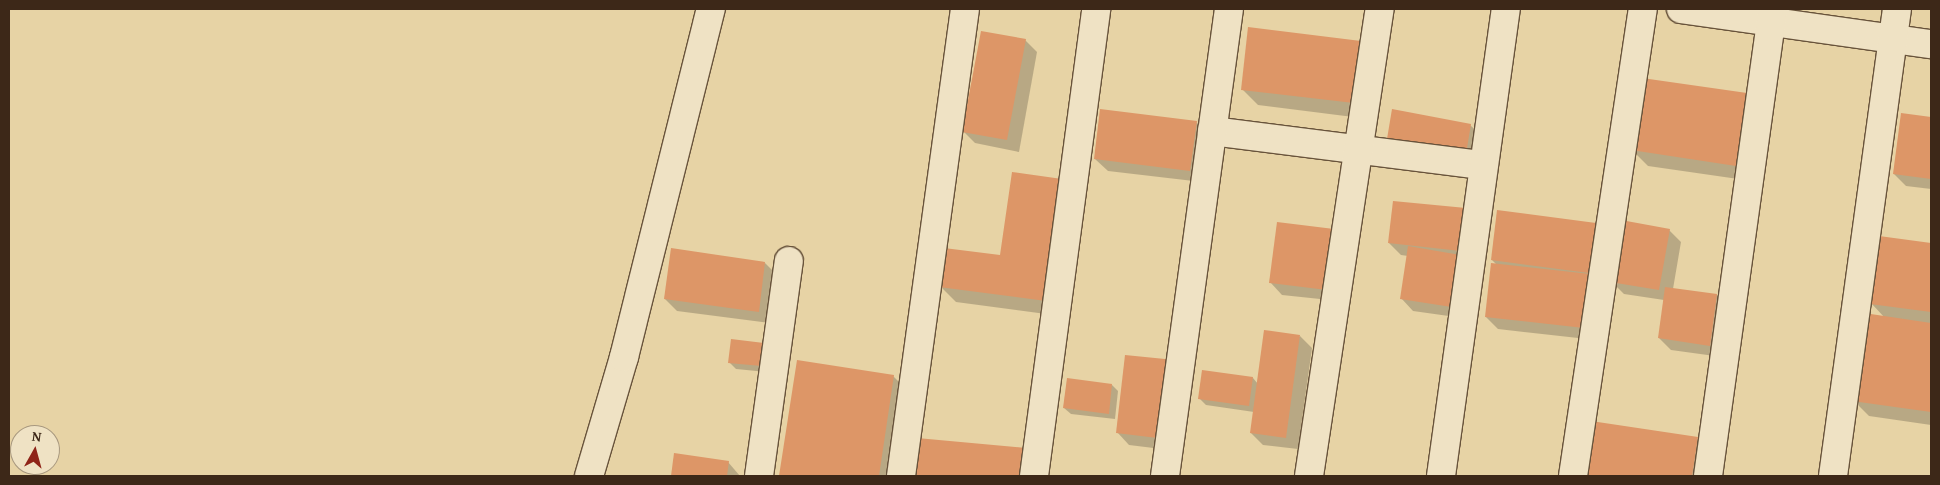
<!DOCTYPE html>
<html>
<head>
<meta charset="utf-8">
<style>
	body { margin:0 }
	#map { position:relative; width:1940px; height:485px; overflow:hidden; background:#e7d3a5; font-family:"Gentium Book Plus",serif }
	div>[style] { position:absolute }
	.shadow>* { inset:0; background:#0003 }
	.building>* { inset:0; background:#dd9667 }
	.roads { filter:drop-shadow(1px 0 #68533b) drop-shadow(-1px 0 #68533b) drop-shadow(0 1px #68533b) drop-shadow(0 -1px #68533b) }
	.minor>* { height:28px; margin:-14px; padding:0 14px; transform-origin:14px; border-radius:14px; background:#efe2c4 }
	span { translate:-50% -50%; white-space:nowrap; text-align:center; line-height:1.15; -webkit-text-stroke:4px #efe2c4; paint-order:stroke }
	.frame { position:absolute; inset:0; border:10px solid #3d2818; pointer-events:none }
	.north { position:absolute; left:10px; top:425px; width:50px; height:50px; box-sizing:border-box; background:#efe2c4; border:1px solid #a8987f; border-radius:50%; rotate:7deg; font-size:14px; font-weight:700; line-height:20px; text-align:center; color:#3d2818 }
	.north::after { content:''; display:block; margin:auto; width:18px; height:22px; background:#8f2418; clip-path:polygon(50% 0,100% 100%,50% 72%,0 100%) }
</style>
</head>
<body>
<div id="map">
	<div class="shadow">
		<div style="clip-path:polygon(1025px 40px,1037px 52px,1019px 152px,975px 143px,963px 131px)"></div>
		<div style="clip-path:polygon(1361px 42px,1376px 58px,1369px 119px,1258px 105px,1242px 89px)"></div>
		<div style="clip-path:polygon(1746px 94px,1762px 110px,1752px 181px,1648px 166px,1632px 150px)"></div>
		<div style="clip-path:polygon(1902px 115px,1931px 119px,1931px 189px,1906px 186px,1894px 174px)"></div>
		<div style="clip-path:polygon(1196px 122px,1208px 134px,1202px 182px,1108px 171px,1095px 159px)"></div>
		<div style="clip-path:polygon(1470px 125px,1483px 137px,1478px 166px,1401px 151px,1389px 139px)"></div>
		<div style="clip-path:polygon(1466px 210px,1470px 319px,1413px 311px,1401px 298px,1408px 256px,1401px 255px,1389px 243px)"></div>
		<div style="clip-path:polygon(1278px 223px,1339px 301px,1282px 295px,1270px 282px)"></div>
		<div style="clip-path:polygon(1595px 224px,1607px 236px,1596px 340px,1498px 329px,1486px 317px,1497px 265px,1492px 260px)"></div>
		<div style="clip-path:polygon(1669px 230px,1681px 242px,1673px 289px,1717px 295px,1729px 307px,1722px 357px,1671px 350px,1659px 338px,1664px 300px,1624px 294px,1612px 282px)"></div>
		<div style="clip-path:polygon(1880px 237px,1931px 244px,1931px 425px,1869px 416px,1853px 400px,1885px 318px,1871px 303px)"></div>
		<div style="clip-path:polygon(1001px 257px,1061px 316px,956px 302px,940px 286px)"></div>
		<div style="clip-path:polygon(765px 263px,777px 275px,770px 323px,677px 311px,665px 299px)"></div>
		<div style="clip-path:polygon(1300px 336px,1312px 348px,1298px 449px,1263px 445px,1251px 433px,1254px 412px,1206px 405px,1200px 399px,1253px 378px,1258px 384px)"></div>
		<div style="clip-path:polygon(765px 344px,768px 372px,736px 369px,729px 362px)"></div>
		<div style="clip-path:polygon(1174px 361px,1178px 451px,1129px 445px,1117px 432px)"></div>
		<div style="clip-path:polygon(798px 362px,893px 376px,909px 392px,897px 476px,780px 476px)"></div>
		<div style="clip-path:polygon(1112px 385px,1118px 391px,1115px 419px,1071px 414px,1064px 408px)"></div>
		<div style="clip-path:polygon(1697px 438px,1713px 454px,1710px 476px,1584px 476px)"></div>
		<div style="clip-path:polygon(918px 439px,1040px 476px,915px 476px)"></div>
		<div style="clip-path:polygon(676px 455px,728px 462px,740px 476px,672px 476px)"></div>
	</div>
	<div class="building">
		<div style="clip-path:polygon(1248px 27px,1361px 41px,1354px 103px,1241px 90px)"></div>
		<div style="clip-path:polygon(981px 31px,1026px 39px,1007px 140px,962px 132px)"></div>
		<div style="clip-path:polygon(1642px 78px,1747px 93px,1736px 166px,1631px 150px)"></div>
		<div style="clip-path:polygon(1100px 109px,1197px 121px,1190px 171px,1094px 159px)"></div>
		<div style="clip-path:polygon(1392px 109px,1471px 124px,1466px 154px,1387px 139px)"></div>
		<div style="clip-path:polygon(1901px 113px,1931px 117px,1931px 179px,1893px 174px)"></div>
		<div style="clip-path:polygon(1012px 172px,1062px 179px,1046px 301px,939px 287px,944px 248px,1000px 255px)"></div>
		<div style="clip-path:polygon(1393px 201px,1466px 208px,1461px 251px,1388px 243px)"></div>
		<div style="clip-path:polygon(1497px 210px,1596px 223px,1589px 273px,1491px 260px)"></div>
		<div style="clip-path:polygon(1621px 220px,1670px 229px,1659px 290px,1610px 282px)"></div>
		<div style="clip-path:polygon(1277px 222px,1334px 229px,1327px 290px,1269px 283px)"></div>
		<div style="clip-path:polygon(1879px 236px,1931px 243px,1931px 312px,1870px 304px)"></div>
		<div style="clip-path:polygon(1408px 246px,1466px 256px,1458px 308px,1400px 299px)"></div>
		<div style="clip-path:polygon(671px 248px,765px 262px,759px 312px,664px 299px)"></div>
		<div style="clip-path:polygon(1491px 263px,1590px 274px,1584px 328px,1485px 317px)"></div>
		<div style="clip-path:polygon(1665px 287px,1717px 294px,1710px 346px,1658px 338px)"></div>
		<div style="clip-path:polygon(1864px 313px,1931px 323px,1931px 412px,1852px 401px)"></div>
		<div style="clip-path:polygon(1264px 330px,1300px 335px,1286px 438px,1250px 433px)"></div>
		<div style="clip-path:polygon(731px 339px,765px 343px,762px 366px,728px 363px)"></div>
		<div style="clip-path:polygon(1125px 355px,1175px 360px,1166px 439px,1116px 433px)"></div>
		<div style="clip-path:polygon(797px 360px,894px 375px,879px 476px,779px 476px)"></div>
		<div style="clip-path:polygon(1202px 370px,1253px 377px,1249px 406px,1198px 399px)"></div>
		<div style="clip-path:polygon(1067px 378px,1112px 384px,1109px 414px,1063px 408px)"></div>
		<div style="clip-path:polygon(1591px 421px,1698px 437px,1692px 476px,1583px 476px)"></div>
		<div style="clip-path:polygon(917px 438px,1026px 448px,1023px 476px,913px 476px)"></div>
		<div style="clip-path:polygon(674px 453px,729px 461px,727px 476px,671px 476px)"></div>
	</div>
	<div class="roads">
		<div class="minor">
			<div style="left:1681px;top:9px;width:252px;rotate:8deg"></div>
			<div style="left:1212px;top:131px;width:272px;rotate:7.2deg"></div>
			<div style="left:589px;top:476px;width:124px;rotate:-73.6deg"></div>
			<div style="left:624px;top:357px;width:359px;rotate:-76deg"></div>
			<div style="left:759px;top:476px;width:217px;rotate:-82.1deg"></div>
			<div style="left:901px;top:476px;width:471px;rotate:-82.2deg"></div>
			<div style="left:1034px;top:476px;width:471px;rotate:-82.4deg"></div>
			<div style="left:1165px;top:476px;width:471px;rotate:-82.2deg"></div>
			<div style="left:1309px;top:476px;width:472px;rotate:-81.4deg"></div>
			<div style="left:1441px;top:476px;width:472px;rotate:-82.1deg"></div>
			<div style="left:1573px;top:476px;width:472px;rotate:-81.5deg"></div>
			<div style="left:1708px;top:476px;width:472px;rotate:-82.1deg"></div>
			<div style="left:1833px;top:476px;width:471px;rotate:-82.2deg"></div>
		</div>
	</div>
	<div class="frame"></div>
	<div class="north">N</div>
</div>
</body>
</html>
